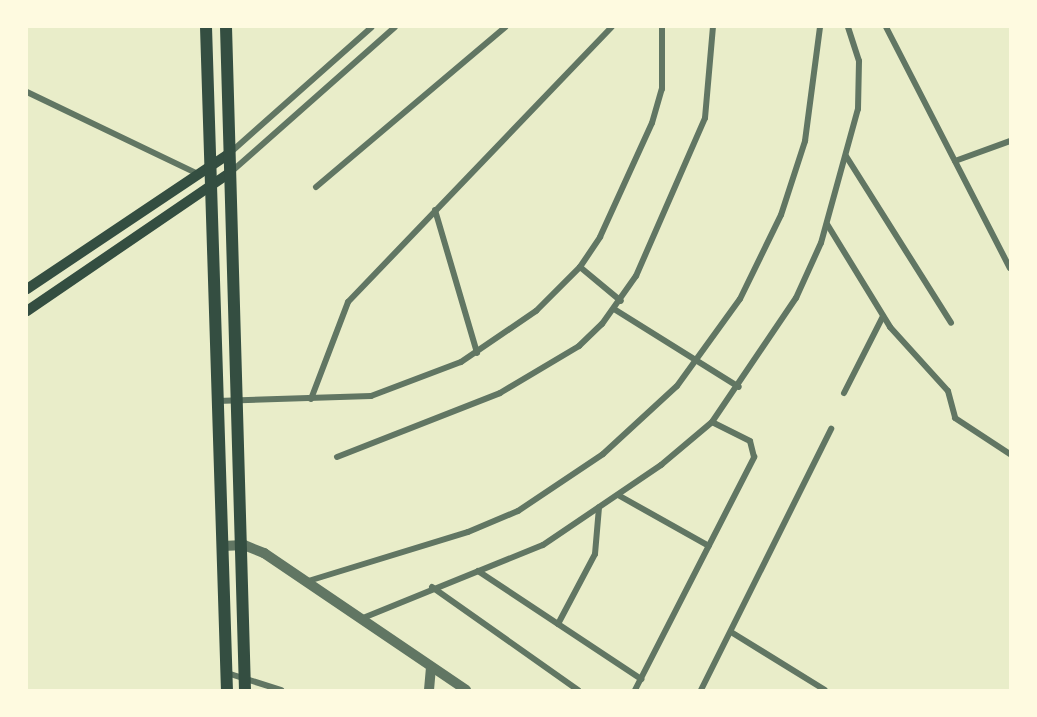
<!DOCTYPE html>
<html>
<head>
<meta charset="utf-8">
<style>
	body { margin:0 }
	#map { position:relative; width:1037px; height:717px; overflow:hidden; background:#e9edc9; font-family:"Work Sans",sans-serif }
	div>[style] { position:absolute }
	.minor>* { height:6px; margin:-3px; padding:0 3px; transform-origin:3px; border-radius:3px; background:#617663 }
	.tertiary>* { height:10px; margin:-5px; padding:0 5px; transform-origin:5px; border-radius:5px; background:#617663 }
	.secondary>* { height:10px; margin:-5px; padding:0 5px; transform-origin:5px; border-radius:5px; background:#344e41 }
	.primary>* { height:12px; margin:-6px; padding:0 6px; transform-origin:6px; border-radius:6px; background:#344e41 }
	span { translate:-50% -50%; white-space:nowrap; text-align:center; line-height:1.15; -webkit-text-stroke:4.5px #fefae0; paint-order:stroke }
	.frame { position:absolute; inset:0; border:28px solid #fefae0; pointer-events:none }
</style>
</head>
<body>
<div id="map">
	<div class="minor">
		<div style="left:886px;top:27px;width:271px;rotate:62.8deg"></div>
		<div style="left:27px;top:92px;width:190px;rotate:25.6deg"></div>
		<div style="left:231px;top:152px;width:188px;rotate:-41.6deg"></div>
		<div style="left:846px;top:156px;width:197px;rotate:57.8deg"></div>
		<div style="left:955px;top:161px;width:59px;rotate:-20deg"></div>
		<div style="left:231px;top:172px;width:219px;rotate:-41.5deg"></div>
		<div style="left:316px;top:187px;width:248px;rotate:-40.2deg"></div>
		<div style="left:435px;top:210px;width:149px;rotate:73.6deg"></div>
		<div style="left:827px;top:224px;width:121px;rotate:58.5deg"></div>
		<div style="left:890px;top:327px;width:86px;rotate:47.8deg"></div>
		<div style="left:948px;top:391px;width:28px;rotate:75deg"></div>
		<div style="left:955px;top:418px;width:66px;rotate:33.2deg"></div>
		<div style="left:580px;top:267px;width:53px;rotate:39.7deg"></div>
		<div style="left:614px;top:309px;width:147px;rotate:32deg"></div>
		<div style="left:844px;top:393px;width:86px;rotate:-63.1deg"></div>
		<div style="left:311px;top:399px;width:104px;rotate:-69.1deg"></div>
		<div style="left:348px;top:302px;width:381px;rotate:-46.2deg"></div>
		<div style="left:217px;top:401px;width:154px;rotate:-1.9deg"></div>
		<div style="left:371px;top:396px;width:96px;rotate:-20.7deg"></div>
		<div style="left:461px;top:362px;width:91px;rotate:-34.2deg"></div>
		<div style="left:536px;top:311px;width:62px;rotate:-45deg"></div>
		<div style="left:580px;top:267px;width:36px;rotate:-56deg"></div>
		<div style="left:600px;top:237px;width:125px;rotate:-65.5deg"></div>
		<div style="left:652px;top:123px;width:35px;rotate:-74deg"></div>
		<div style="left:662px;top:89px;width:62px;rotate:-90deg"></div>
		<div style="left:337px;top:457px;width:175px;rotate:-21.4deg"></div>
		<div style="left:500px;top:393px;width:92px;rotate:-30.7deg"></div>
		<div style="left:579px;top:346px;width:32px;rotate:-44deg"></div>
		<div style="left:602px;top:324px;width:59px;rotate:-54.7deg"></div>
		<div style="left:636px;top:276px;width:172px;rotate:-66.4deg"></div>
		<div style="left:705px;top:118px;width:91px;rotate:-85deg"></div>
		<div style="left:618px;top:495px;width:104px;rotate:29.3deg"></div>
		<div style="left:478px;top:571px;width:196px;rotate:33.5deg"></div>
		<div style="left:305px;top:582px;width:170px;rotate:-17.1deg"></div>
		<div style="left:468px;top:532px;width:54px;rotate:-22.8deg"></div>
		<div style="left:518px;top:511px;width:102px;rotate:-33.8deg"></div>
		<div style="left:603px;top:454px;width:100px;rotate:-42.6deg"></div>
		<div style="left:677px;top:386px;width:107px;rotate:-54.1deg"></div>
		<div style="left:740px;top:299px;width:93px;rotate:-64deg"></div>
		<div style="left:781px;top:215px;width:78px;rotate:-72deg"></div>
		<div style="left:805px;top:141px;width:115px;rotate:-82.5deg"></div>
		<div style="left:432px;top:587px;width:179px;rotate:35.2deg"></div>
		<div style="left:363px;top:618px;width:194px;rotate:-22.1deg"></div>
		<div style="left:543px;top:545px;width:143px;rotate:-34.1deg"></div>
		<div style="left:661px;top:465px;width:67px;rotate:-40.1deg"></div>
		<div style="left:712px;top:422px;width:150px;rotate:-55.9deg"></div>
		<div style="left:796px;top:298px;width:60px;rotate:-65.6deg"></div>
		<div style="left:821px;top:243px;width:139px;rotate:-74.6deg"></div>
		<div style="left:858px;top:109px;width:48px;rotate:-88.8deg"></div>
		<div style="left:859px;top:61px;width:36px;rotate:-108deg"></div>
		<div style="left:558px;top:624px;width:79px;rotate:-62.1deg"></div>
		<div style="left:595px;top:554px;width:47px;rotate:-85.1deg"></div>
		<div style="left:731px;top:632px;width:110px;rotate:31.7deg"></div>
		<div style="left:227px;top:673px;width:57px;rotate:17.5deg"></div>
		<div style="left:635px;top:690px;width:262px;rotate:-62.9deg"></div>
		<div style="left:754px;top:457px;width:16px;rotate:-104deg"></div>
		<div style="left:750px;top:441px;width:42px;rotate:-153.4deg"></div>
		<div style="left:701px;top:690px;width:292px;rotate:-63.5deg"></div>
	</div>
	<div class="tertiary">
		<div style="left:223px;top:546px;width:21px;rotate:-3deg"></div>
		<div style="left:244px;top:545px;width:22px;rotate:22deg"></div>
		<div style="left:264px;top:553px;width:244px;rotate:34.1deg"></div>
		<div style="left:429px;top:690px;width:22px;rotate:-85deg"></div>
	</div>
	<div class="secondary">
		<div style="left:27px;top:289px;width:244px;rotate:-33.8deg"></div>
		<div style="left:27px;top:311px;width:247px;rotate:-34.3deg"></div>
	</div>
	<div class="primary">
		<div style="left:206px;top:27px;width:663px;rotate:88.19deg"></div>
		<div style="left:226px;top:27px;width:663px;rotate:88.36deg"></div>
	</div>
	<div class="frame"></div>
</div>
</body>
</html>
